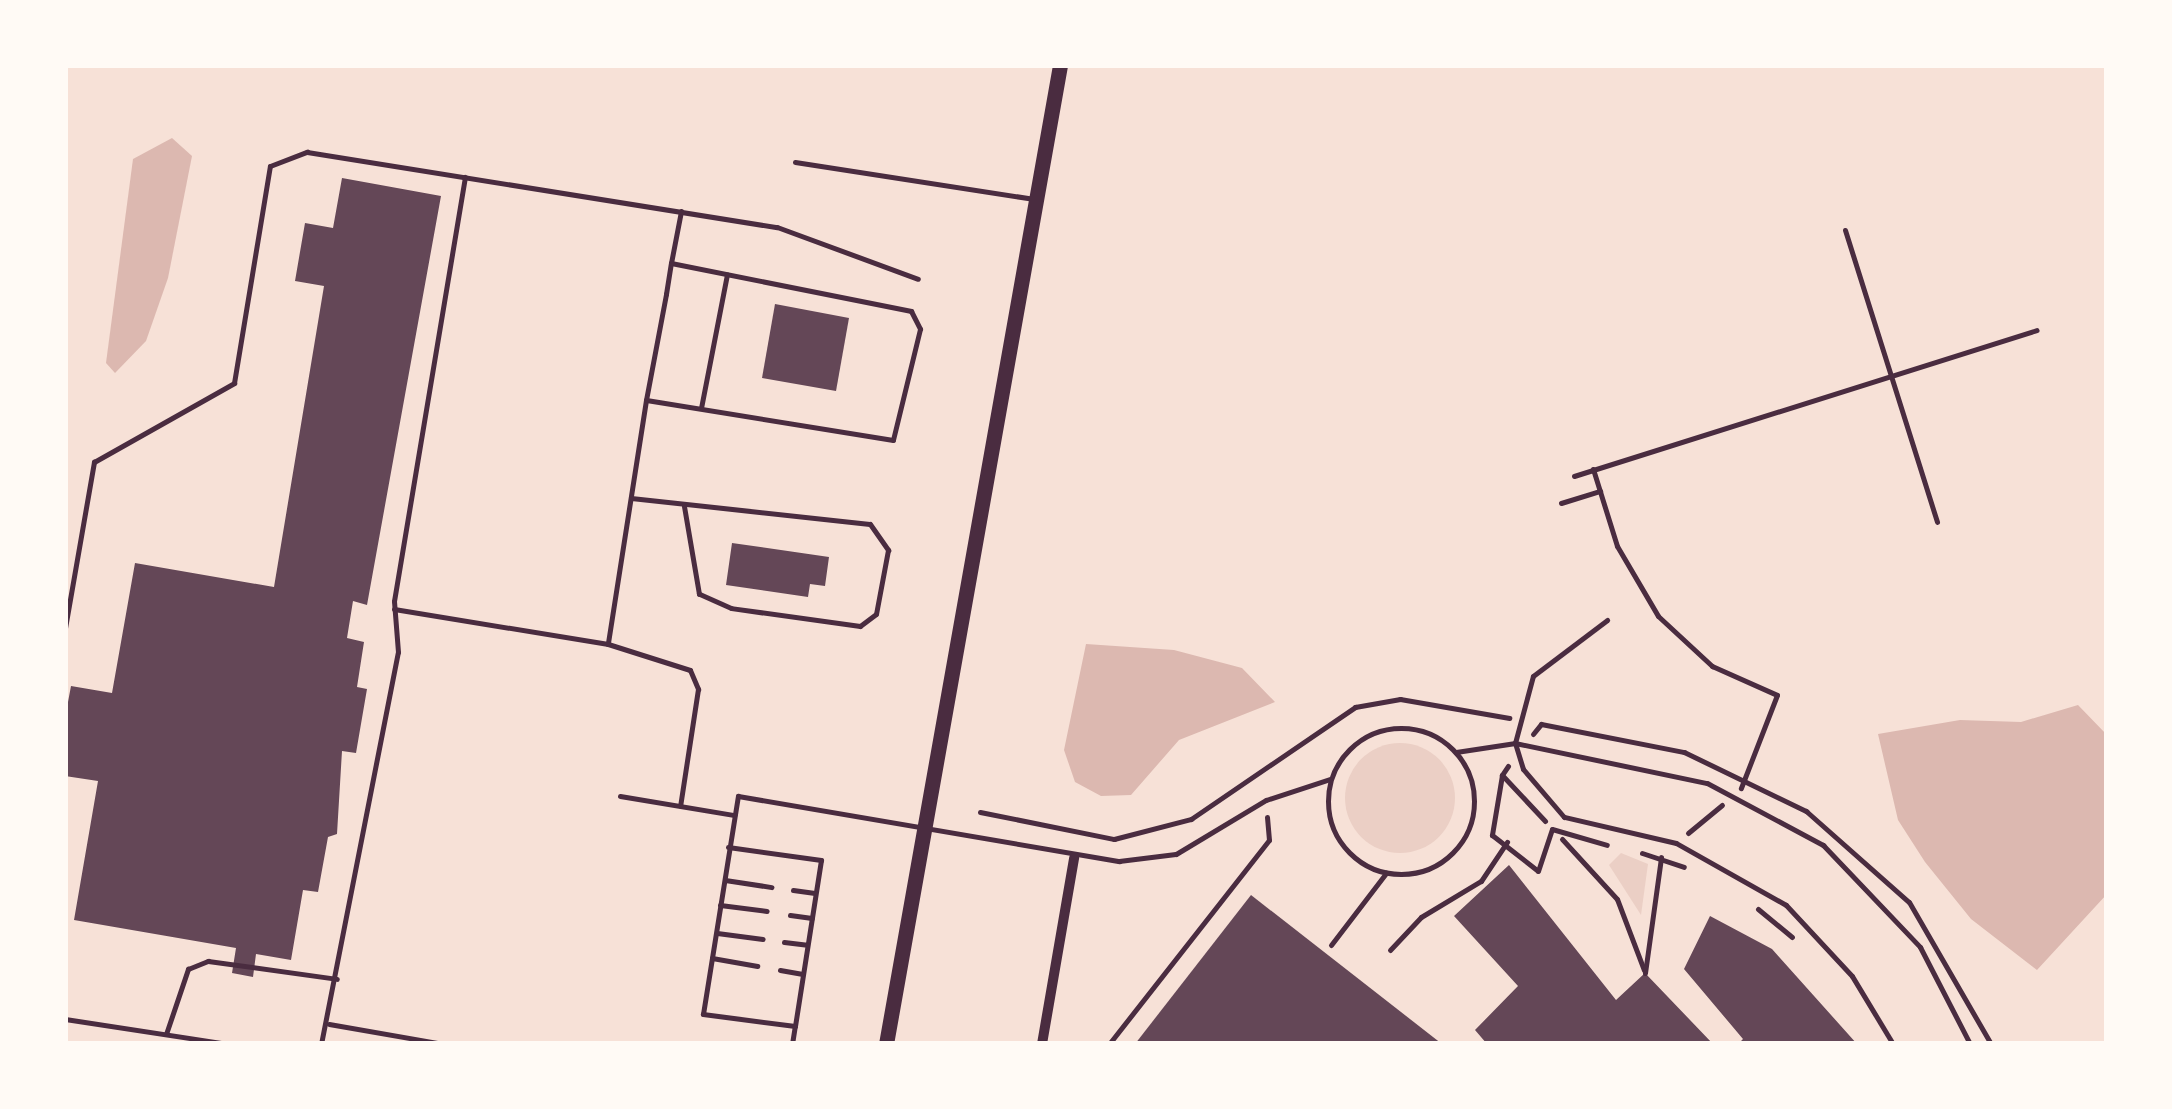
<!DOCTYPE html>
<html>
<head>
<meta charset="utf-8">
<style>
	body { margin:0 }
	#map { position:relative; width:2172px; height:1109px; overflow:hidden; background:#f7e1d7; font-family:"Open Sans",sans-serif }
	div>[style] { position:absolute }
	.green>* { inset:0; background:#ebcfc5 }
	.round { border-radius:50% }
	.water>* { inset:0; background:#dcb8b0 }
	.building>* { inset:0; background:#644757 }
	.path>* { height:5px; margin:-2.5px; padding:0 2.5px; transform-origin:2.5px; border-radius:2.5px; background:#4a2c40 }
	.service>* { height:5px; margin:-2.5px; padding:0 2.5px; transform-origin:2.5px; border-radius:2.5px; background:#4a2c40 }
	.service>.ring { margin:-2.5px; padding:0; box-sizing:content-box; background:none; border:5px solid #4a2c40; border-radius:50% }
	.minor>* { height:10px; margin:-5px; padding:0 5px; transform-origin:5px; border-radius:5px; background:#4a2c40 }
	.secondary>* { height:15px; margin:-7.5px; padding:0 7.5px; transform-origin:7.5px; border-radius:7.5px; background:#4a2c40 }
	span { translate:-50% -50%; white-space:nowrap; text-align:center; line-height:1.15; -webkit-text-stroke:8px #fffaf5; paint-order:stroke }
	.frame { position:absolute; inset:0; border:68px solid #fffaf5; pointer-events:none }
</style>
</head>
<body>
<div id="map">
	<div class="green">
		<div class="round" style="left:1345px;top:743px;width:110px;height:110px"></div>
		<div style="clip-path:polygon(1621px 853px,1648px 864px,1641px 915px,1609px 865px)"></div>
	</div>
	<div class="water">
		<div style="clip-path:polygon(172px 138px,192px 156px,168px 278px,146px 341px,115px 373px,106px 363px,133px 159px)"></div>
		<div style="clip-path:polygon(1086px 644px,1174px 650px,1242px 668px,1275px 702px,1179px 740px,1131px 795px,1101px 796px,1075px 782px,1064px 750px)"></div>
		<div style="clip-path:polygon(2078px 705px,2107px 735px,2107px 894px,2037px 970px,1971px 919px,1925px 862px,1898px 820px,1878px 734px,1960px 720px,2021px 722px)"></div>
	</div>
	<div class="building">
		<div style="clip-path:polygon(342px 178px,441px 196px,367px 605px,353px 601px,347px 638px,364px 642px,357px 687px,367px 689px,356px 753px,342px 751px,337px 834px,328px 837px,318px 892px,303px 890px,291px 960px,256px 954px,253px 977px,232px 973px,236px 948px,74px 920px,98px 781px,65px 776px,65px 718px,71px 686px,112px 693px,135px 563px,274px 587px,324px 286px,295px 281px,305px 223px,333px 228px)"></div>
		<div style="clip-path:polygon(775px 304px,849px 318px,836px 391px,762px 378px)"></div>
		<div style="clip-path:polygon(732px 543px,829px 557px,825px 586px,810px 584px,808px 597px,726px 585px)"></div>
		<div style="clip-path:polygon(1509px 865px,1616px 1000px,1645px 973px,1713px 1044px,1487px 1044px,1475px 1030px,1518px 986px,1454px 916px)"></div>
		<div style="clip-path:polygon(1251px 895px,1442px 1044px,1135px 1044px)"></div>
		<div style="clip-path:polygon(1710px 916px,1772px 949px,1857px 1044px,1738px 1044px,1743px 1039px,1684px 969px)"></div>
	</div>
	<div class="path">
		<div style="left:1845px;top:230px;width:306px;rotate:72.5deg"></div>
		<div style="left:1593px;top:469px;width:81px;rotate:72.7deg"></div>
		<div style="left:1617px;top:546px;width:81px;rotate:59.6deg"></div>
		<div style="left:1658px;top:616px;width:74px;rotate:42.8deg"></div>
		<div style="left:1712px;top:666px;width:71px;rotate:24deg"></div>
		<div style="left:1777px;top:695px;width:100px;rotate:111.2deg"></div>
		<div style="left:1574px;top:476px;width:485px;rotate:-17.5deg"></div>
		<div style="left:1561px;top:503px;width:41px;rotate:-17.1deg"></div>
		<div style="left:1533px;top:734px;width:13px;rotate:-51deg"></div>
		<div style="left:1541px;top:724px;width:146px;rotate:11.1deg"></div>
		<div style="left:1684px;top:752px;width:136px;rotate:25.8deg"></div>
		<div style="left:1806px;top:811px;width:137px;rotate:41.5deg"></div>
		<div style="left:1909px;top:902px;width:164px;rotate:60deg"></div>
		<div style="left:1508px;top:766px;width:11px;rotate:124deg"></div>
		<div style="left:1502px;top:775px;width:63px;rotate:46.9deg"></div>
		<div style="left:1502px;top:775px;width:61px;rotate:99.5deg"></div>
		<div style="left:1492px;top:835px;width:58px;rotate:38deg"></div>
		<div style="left:1538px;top:871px;width:44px;rotate:-71.6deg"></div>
		<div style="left:980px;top:812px;width:137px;rotate:11.4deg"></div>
		<div style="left:1114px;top:839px;width:80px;rotate:-14.6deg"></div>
		<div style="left:1191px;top:819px;width:199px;rotate:-34.3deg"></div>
		<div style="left:1355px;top:707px;width:46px;rotate:-10.1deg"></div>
		<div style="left:1400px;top:699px;width:111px;rotate:9.9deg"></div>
		<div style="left:1552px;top:829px;width:57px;rotate:16.2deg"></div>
		<div style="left:1688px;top:833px;width:44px;rotate:-39.5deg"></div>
		<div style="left:1562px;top:839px;width:81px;rotate:47.5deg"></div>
		<div style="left:1617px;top:899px;width:76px;rotate:69.2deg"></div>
		<div style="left:1642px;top:853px;width:44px;rotate:18.4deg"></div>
		<div style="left:1758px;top:909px;width:44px;rotate:39.5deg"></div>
		<div style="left:1390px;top:950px;width:45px;rotate:-46.8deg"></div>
		<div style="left:1421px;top:917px;width:70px;rotate:-31deg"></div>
		<div style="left:1481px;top:881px;width:47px;rotate:-56.3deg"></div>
		<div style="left:1645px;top:973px;width:117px;rotate:-82.1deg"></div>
		<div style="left:1109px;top:1044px;width:259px;rotate:-51.9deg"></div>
		<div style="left:1269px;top:840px;width:23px;rotate:-95deg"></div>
	</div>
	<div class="service">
		<div style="left:795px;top:162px;width:242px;rotate:8.8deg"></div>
		<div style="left:671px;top:263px;width:245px;rotate:11.3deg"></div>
		<div style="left:911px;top:311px;width:20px;rotate:63deg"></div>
		<div style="left:920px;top:329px;width:114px;rotate:103.7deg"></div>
		<div style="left:893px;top:440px;width:250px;rotate:-170.8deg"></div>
		<div style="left:646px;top:400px;width:108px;rotate:-79.3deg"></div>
		<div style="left:666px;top:294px;width:31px;rotate:-81deg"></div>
		<div style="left:671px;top:263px;width:53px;rotate:-79.1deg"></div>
		<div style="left:646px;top:400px;width:247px;rotate:98.9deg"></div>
		<div style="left:608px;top:644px;width:86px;rotate:17.6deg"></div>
		<div style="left:690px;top:670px;width:21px;rotate:67deg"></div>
		<div style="left:698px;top:689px;width:118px;rotate:98.7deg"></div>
		<div style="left:701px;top:408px;width:136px;rotate:-79deg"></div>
		<div style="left:631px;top:498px;width:240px;rotate:6.2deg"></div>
		<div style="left:870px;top:524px;width:32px;rotate:55deg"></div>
		<div style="left:888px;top:550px;width:65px;rotate:100.6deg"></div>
		<div style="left:876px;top:614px;width:20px;rotate:143deg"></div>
		<div style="left:860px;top:626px;width:130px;rotate:-172.1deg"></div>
		<div style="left:731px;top:608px;width:35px;rotate:-156deg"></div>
		<div style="left:699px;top:594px;width:89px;rotate:-99.7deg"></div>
		<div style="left:394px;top:609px;width:217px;rotate:9.3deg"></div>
		<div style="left:65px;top:628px;width:169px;rotate:-80.1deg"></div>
		<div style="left:94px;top:462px;width:161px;rotate:-29.4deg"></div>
		<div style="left:234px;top:383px;width:220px;rotate:-80.6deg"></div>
		<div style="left:270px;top:166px;width:40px;rotate:-21deg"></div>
		<div style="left:307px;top:152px;width:476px;rotate:9.1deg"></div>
		<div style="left:777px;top:227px;width:150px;rotate:20.2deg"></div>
		<div class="ring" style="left:1328px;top:728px;width:141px;height:141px"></div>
		<div style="left:1456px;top:752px;width:60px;rotate:-8.7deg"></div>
		<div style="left:1515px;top:743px;width:69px;rotate:-75deg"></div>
		<div style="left:1533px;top:676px;width:93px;rotate:-37.1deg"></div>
		<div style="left:620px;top:796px;width:116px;rotate:9.5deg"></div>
		<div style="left:728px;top:847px;width:94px;rotate:8deg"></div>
		<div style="left:821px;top:860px;width:168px;rotate:98.9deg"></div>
		<div style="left:725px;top:880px;width:47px;rotate:8.7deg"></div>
		<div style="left:793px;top:890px;width:22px;rotate:8deg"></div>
		<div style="left:720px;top:905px;width:47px;rotate:7.3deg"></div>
		<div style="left:790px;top:915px;width:22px;rotate:8deg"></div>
		<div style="left:717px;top:933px;width:46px;rotate:7.4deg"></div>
		<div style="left:784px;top:942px;width:23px;rotate:7deg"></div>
		<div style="left:1331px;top:945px;width:91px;rotate:-52.6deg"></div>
		<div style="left:712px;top:958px;width:46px;rotate:10.1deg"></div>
		<div style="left:780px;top:970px;width:23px;rotate:10deg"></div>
		<div style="left:65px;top:1019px;width:166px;rotate:8.7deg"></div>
		<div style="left:329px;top:1024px;width:117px;rotate:9.9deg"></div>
		<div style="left:166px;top:1034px;width:69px;rotate:-71.3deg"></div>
		<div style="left:188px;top:969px;width:22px;rotate:-22deg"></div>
		<div style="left:208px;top:961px;width:130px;rotate:7.9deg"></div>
		<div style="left:321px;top:1044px;width:399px;rotate:-78.9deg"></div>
		<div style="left:398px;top:652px;width:51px;rotate:-94.5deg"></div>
		<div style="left:394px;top:601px;width:430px;rotate:-80.5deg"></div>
		<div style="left:792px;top:1044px;width:18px;rotate:-81deg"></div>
		<div style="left:795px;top:1026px;width:93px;rotate:-172.6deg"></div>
		<div style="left:703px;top:1014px;width:221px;rotate:-80.9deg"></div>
		<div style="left:738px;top:796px;width:387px;rotate:9.7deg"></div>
		<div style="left:1119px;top:861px;width:57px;rotate:-7deg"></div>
		<div style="left:1176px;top:854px;width:105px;rotate:-31deg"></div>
		<div style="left:1266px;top:800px;width:67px;rotate:-18.2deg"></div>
		<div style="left:1893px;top:1044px;width:79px;rotate:-121.1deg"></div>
		<div style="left:1852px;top:976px;width:97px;rotate:-132.9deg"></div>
		<div style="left:1786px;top:905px;width:126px;rotate:-150.6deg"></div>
		<div style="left:1676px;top:843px;width:115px;rotate:-166.9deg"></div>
		<div style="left:1564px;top:817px;width:63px;rotate:-130.5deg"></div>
		<div style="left:1523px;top:769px;width:27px;rotate:-107deg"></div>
		<div style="left:1515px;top:743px;width:196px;rotate:11.8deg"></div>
		<div style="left:1707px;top:783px;width:132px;rotate:28.1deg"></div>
		<div style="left:1823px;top:845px;width:141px;rotate:46.4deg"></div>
		<div style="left:1920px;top:947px;width:109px;rotate:62.7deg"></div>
	</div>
	<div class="minor">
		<div style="left:1042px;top:1044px;width:189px;rotate:-80.2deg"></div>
	</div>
	<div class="secondary">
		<div style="left:886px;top:1044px;width:994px;rotate:-79.92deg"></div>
	</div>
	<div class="frame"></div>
</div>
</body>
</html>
